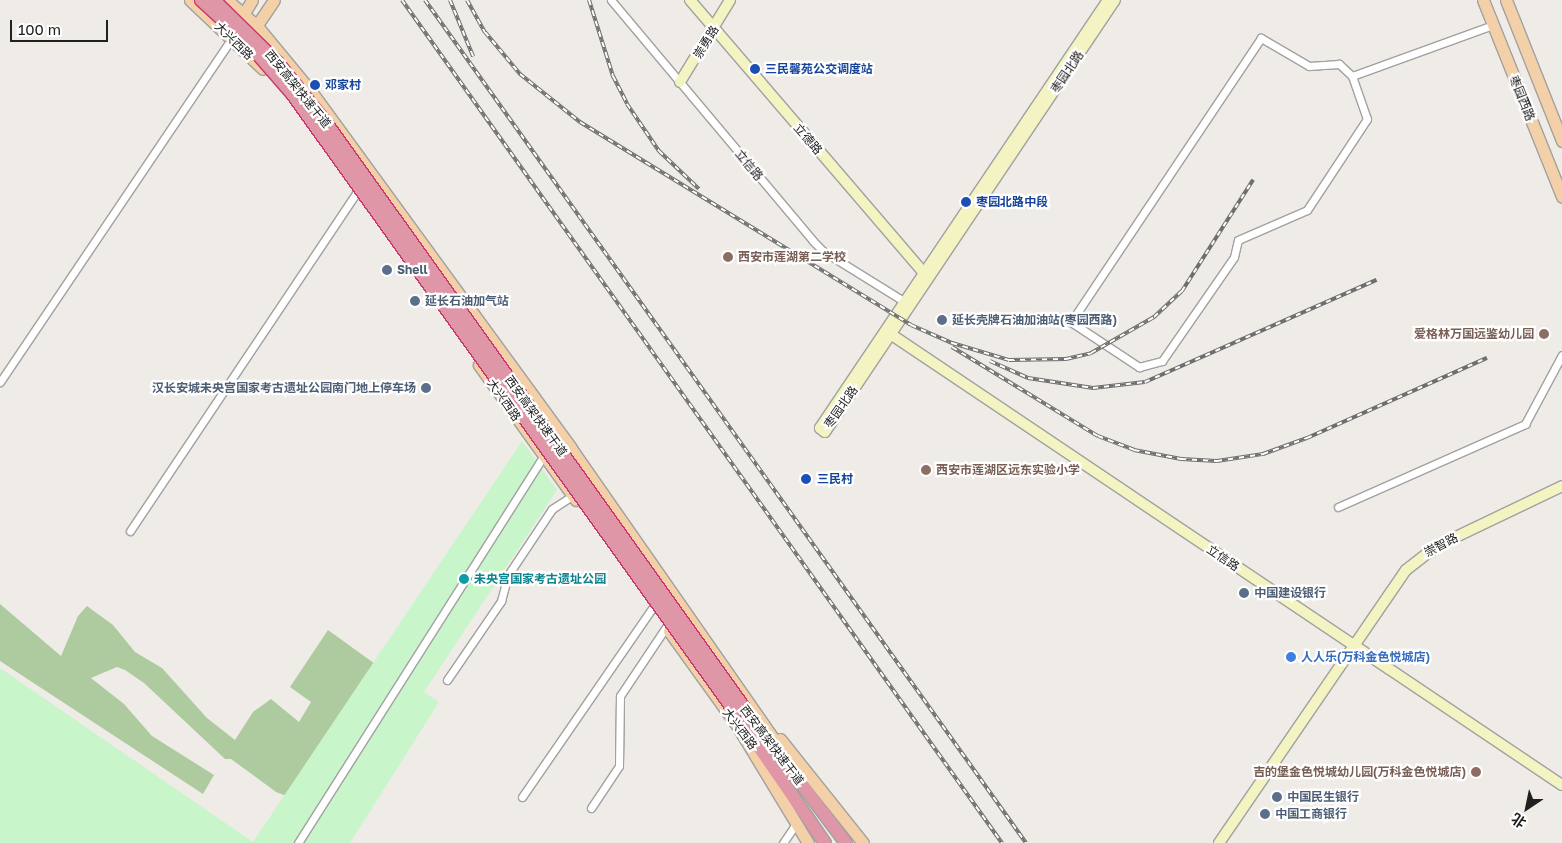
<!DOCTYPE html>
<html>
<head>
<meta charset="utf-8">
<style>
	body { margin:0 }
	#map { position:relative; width:1562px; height:843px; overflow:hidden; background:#efece7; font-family:"Golos Text","Noto Sans SC",sans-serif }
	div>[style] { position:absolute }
	.forest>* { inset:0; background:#aecba0 }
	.park>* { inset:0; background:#c9f5cb }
	.roads { filter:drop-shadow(1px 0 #a1a1a1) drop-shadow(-1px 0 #a1a1a1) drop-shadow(0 1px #a1a1a1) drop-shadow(0 -1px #a1a1a1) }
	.street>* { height:7px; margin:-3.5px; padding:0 3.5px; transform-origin:3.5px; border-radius:3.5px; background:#fff }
	.secondary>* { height:10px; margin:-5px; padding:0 5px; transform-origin:5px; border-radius:5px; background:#f3f4c1 }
	.primary>* { height:11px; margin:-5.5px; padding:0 5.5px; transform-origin:5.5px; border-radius:5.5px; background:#f3d0a8 }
	.highway>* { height:12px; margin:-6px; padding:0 6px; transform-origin:6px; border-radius:6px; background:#df97a7 }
	.rail>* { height:4px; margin-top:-2px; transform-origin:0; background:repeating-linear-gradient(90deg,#fff 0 5.5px,#6e6e6e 0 11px); box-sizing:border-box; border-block:1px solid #6e6e6e }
	.bridges { filter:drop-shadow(1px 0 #ca3770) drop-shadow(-1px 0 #ca3770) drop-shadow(0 1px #ca3770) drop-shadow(0 -1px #ca3770) }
	.highway-bridge>* { height:12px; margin:-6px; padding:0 6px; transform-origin:6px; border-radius:6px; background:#df97a7 }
	.dots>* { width:14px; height:14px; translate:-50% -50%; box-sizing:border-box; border:2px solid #fff; border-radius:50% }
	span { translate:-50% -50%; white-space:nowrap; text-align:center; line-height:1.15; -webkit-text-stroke:4.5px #fff; paint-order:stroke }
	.street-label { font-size:12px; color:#202020 }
	.transit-label { font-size:12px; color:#164399; font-weight:700 }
	.left { translate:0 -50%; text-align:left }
	.education-label { font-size:12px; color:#785e54; font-weight:700 }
	.right { translate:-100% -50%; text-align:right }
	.service-label { font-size:12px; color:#4e5e75; font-weight:700 }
	.culture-label { font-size:12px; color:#0d838f; font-weight:700 }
	.shop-label { font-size:12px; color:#366cbe; font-weight:700 }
	.north { position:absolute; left:1502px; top:783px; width:50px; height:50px; -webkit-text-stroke:4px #fff; paint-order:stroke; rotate:214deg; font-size:14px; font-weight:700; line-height:20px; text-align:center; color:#202020 }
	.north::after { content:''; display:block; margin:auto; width:18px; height:22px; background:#202020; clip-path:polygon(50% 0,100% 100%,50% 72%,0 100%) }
	.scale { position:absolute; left:10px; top:20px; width:98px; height:22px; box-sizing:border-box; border:2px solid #202020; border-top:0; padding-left:6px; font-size:15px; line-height:18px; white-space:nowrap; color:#202020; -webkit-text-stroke:4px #fff; paint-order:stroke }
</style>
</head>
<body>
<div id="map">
	<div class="forest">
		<div style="clip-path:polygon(0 604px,61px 656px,78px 616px,87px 606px,113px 625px,135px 652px,162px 668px,207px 718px,235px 740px,253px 712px,271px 699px,299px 722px,311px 702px,290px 687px,328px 630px,382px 669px,294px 799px,276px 792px,231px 759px,225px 759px,144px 683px,125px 670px,117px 667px,91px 678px,124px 704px,152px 736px,214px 775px,203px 794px,0 661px)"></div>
	</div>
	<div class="park">
		<div style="clip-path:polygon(522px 441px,557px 490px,424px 692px,439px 702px,350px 843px,0 843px,0 668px,253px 842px)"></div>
	</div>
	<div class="roads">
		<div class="street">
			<div style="left:611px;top:0;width:314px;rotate:50deg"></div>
			<div style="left:813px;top:241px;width:14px;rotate:45deg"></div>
			<div style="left:823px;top:251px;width:99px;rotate:31.8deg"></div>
			<div style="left:1352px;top:76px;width:18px;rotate:-137deg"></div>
			<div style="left:1339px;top:64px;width:30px;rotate:176deg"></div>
			<div style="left:1309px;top:66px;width:56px;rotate:-149.7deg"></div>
			<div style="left:1261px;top:38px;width:342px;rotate:123.8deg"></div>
			<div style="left:1071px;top:322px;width:82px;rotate:33.5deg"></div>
			<div style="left:1139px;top:367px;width:24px;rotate:-15deg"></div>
			<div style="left:1162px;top:361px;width:126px;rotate:-55.3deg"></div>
			<div style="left:1234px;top:257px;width:17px;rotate:-77deg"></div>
			<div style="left:1238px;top:240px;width:75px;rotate:-23.5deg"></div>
			<div style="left:1307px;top:210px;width:109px;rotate:-56.6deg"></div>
			<div style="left:1367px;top:119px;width:46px;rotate:-109.2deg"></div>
			<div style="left:1352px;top:76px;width:150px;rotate:-19.9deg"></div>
			<div style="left:0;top:382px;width:415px;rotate:-56deg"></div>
			<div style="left:1338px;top:507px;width:205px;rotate:-23.9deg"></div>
			<div style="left:1525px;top:424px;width:78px;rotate:-61.8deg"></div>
			<div style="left:130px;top:531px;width:408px;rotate:-56.2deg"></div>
			<div style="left:447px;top:680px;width:96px;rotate:-55.6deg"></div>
			<div style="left:501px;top:601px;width:27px;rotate:-75deg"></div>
			<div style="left:508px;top:575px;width:79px;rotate:-56.3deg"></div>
			<div style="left:552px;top:509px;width:24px;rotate:-33deg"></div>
			<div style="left:522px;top:797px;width:231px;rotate:-55.4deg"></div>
			<div style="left:591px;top:808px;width:50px;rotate:-56.3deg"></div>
			<div style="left:619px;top:766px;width:70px;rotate:-89.2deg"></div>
			<div style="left:620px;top:696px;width:83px;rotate:-56.3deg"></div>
			<div style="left:298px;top:843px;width:459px;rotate:-57.6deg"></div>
			<div style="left:783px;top:843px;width:22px;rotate:-56deg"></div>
		</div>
		<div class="secondary">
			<div style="left:690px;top:0;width:365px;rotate:49.4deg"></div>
			<div style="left:1108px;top:0;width:516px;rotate:123.94deg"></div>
			<div style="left:820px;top:428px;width:6px;rotate:39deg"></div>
			<div style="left:825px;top:432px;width:520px;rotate:-56.13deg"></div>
			<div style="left:680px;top:82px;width:96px;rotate:-58.6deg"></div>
			<div style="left:886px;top:331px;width:814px;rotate:33.89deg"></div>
			<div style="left:1219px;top:843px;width:331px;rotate:-55.6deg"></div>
			<div style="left:1406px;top:570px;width:39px;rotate:-38deg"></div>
			<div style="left:1437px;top:546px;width:139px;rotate:-25.6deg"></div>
		</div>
		<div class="primary">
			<div style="left:190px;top:0;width:100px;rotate:43.4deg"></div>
			<div style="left:227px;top:0;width:40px;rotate:41deg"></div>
			<div style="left:257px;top:26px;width:83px;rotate:50.4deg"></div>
			<div style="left:310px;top:90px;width:442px;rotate:53.9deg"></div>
			<div style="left:570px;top:447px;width:368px;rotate:55.1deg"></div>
			<div style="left:1483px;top:0;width:212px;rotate:68.1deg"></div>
			<div style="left:1506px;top:0;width:152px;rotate:68.3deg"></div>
			<div style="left:240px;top:20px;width:23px;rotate:-59deg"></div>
			<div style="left:253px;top:31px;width:37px;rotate:-56deg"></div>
			<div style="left:479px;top:365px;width:166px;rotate:54.3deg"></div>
			<div style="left:669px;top:631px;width:127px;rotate:54.3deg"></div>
			<div style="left:739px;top:729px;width:133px;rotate:58.8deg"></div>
			<div style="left:780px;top:739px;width:133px;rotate:51.4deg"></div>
		</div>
		<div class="highway">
			<div style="left:743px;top:706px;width:171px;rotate:53.1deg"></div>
			<div style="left:735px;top:712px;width:159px;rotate:55.5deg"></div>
		</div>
	</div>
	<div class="rail">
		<div style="left:402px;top:0;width:1035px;rotate:54.56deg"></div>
		<div style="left:425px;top:0;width:1035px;rotate:54.51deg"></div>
		<div style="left:450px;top:0;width:61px;rotate:67.7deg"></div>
		<div style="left:467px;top:0;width:37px;rotate:61deg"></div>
		<div style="left:485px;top:32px;width:55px;rotate:50.2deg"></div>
		<div style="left:520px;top:74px;width:77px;rotate:38.7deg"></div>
		<div style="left:580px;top:122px;width:388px;rotate:31.5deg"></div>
		<div style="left:911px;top:325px;width:45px;rotate:23.7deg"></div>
		<div style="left:952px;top:343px;width:59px;rotate:16.6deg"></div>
		<div style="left:1009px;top:360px;width:57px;rotate:-1deg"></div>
		<div style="left:1066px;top:359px;width:26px;rotate:-13deg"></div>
		<div style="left:1091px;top:353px;width:73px;rotate:-29.7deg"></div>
		<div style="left:1154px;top:317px;width:38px;rotate:-43deg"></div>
		<div style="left:1182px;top:291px;width:132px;rotate:-57.4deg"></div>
		<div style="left:589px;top:0;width:80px;rotate:72.5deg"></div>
		<div style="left:613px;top:76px;width:31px;rotate:63deg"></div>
		<div style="left:627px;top:104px;width:57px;rotate:55.8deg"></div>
		<div style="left:659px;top:151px;width:55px;rotate:43.5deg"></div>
		<div style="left:952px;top:347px;width:171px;rotate:31.4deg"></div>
		<div style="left:1098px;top:436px;width:39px;rotate:21deg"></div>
		<div style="left:1134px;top:450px;width:48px;rotate:10.8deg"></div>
		<div style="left:1181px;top:459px;width:36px;rotate:3deg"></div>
		<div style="left:1217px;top:461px;width:47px;rotate:-8.7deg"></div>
		<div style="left:1263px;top:454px;width:47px;rotate:-20deg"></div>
		<div style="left:1307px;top:438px;width:197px;rotate:-24deg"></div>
		<div style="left:990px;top:361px;width:42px;rotate:24.1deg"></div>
		<div style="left:1028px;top:378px;width:66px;rotate:8.7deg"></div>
		<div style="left:1093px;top:388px;width:52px;rotate:-6.6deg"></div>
		<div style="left:1145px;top:382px;width:253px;rotate:-23.8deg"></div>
	</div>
	<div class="bridges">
		<div class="highway-bridge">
			<div style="left:201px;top:0;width:64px;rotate:42.5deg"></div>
			<div style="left:248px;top:43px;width:69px;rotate:49.1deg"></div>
			<div style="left:293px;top:95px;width:759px;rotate:54.38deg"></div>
			<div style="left:214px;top:0;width:90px;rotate:44.5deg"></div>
			<div style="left:278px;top:63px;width:78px;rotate:51.2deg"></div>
			<div style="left:327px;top:124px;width:715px;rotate:54.44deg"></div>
		</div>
	</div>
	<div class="dots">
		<div style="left:755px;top:69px;background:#1a4fb4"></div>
		<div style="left:315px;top:85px;background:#1a4fb4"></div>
		<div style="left:966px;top:202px;background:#1a4fb4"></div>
		<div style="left:728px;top:257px;background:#8d6e63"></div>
		<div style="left:387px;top:270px;background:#5c6f8a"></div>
		<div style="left:415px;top:301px;background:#5c6f8a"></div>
		<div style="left:942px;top:320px;background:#5c6f8a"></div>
		<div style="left:1544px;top:334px;background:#8d6e63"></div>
		<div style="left:426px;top:388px;background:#5c6f8a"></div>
		<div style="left:926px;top:470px;background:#8d6e63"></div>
		<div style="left:806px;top:479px;background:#1a4fb4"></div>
		<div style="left:464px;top:579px;background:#0f9aa8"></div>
		<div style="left:1244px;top:593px;background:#5c6f8a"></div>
		<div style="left:1291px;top:657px;background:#3f7fe0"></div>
		<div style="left:1476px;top:772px;background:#8d6e63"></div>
		<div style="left:1277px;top:797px;background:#5c6f8a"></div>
		<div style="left:1265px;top:814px;background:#5c6f8a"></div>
	</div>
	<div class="street-label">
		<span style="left:234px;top:41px;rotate:44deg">大兴西路</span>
		<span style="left:706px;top:42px;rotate:-58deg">崇勇路</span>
		<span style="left:1067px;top:72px;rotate:-56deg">枣园北路</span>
		<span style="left:298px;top:89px;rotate:51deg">西安高架快速干道</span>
		<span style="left:1522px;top:98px;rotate:68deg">枣园西路</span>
		<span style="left:808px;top:139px;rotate:49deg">立德路</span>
		<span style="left:749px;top:165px;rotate:50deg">立信路</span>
		<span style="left:504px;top:400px;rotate:55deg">大兴西路</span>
		<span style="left:841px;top:407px;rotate:-55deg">枣园北路</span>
		<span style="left:536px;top:416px;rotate:54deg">西安高架快速干道</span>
		<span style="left:1441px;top:545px;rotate:-28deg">崇智路</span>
		<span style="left:1223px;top:558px;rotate:34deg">立信路</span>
		<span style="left:740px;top:729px;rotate:53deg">大兴西路</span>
		<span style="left:772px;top:745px;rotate:53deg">西安高架快速干道</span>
	</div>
	<div class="transit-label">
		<span class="left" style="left:765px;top:69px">三民馨苑公交调度站</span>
		<span class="left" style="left:325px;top:85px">邓家村</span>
		<span class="left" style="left:976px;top:202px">枣园北路中段</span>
		<span class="left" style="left:817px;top:479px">三民村</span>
	</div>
	<div class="education-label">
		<span class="left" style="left:738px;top:257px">西安市莲湖第二学校</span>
		<span class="right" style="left:1534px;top:334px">爱格林万国远鉴幼儿园</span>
		<span class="left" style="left:936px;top:470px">西安市莲湖区远东实验小学</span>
		<span class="right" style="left:1466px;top:772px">吉的堡金色悦城幼儿园(万科金色悦城店)</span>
	</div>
	<div class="service-label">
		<span class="left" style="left:397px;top:270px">Shell</span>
		<span class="left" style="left:425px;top:301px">延长石油加气站</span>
		<span class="left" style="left:952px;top:320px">延长壳牌石油加油站(枣园西路)</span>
		<span class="right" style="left:416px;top:388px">汉长安城未央宫国家考古遗址公园南门地上停车场</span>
		<span class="left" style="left:1254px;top:593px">中国建设银行</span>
		<span class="left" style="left:1287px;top:797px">中国民生银行</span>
		<span class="left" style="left:1275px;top:814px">中国工商银行</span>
	</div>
	<div class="culture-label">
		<span class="left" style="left:474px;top:579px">未央宫国家考古遗址公园</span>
	</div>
	<div class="shop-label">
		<span class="left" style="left:1301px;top:657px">人人乐(万科金色悦城店)</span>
	</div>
	<div class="north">北</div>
	<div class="scale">100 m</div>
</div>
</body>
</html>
